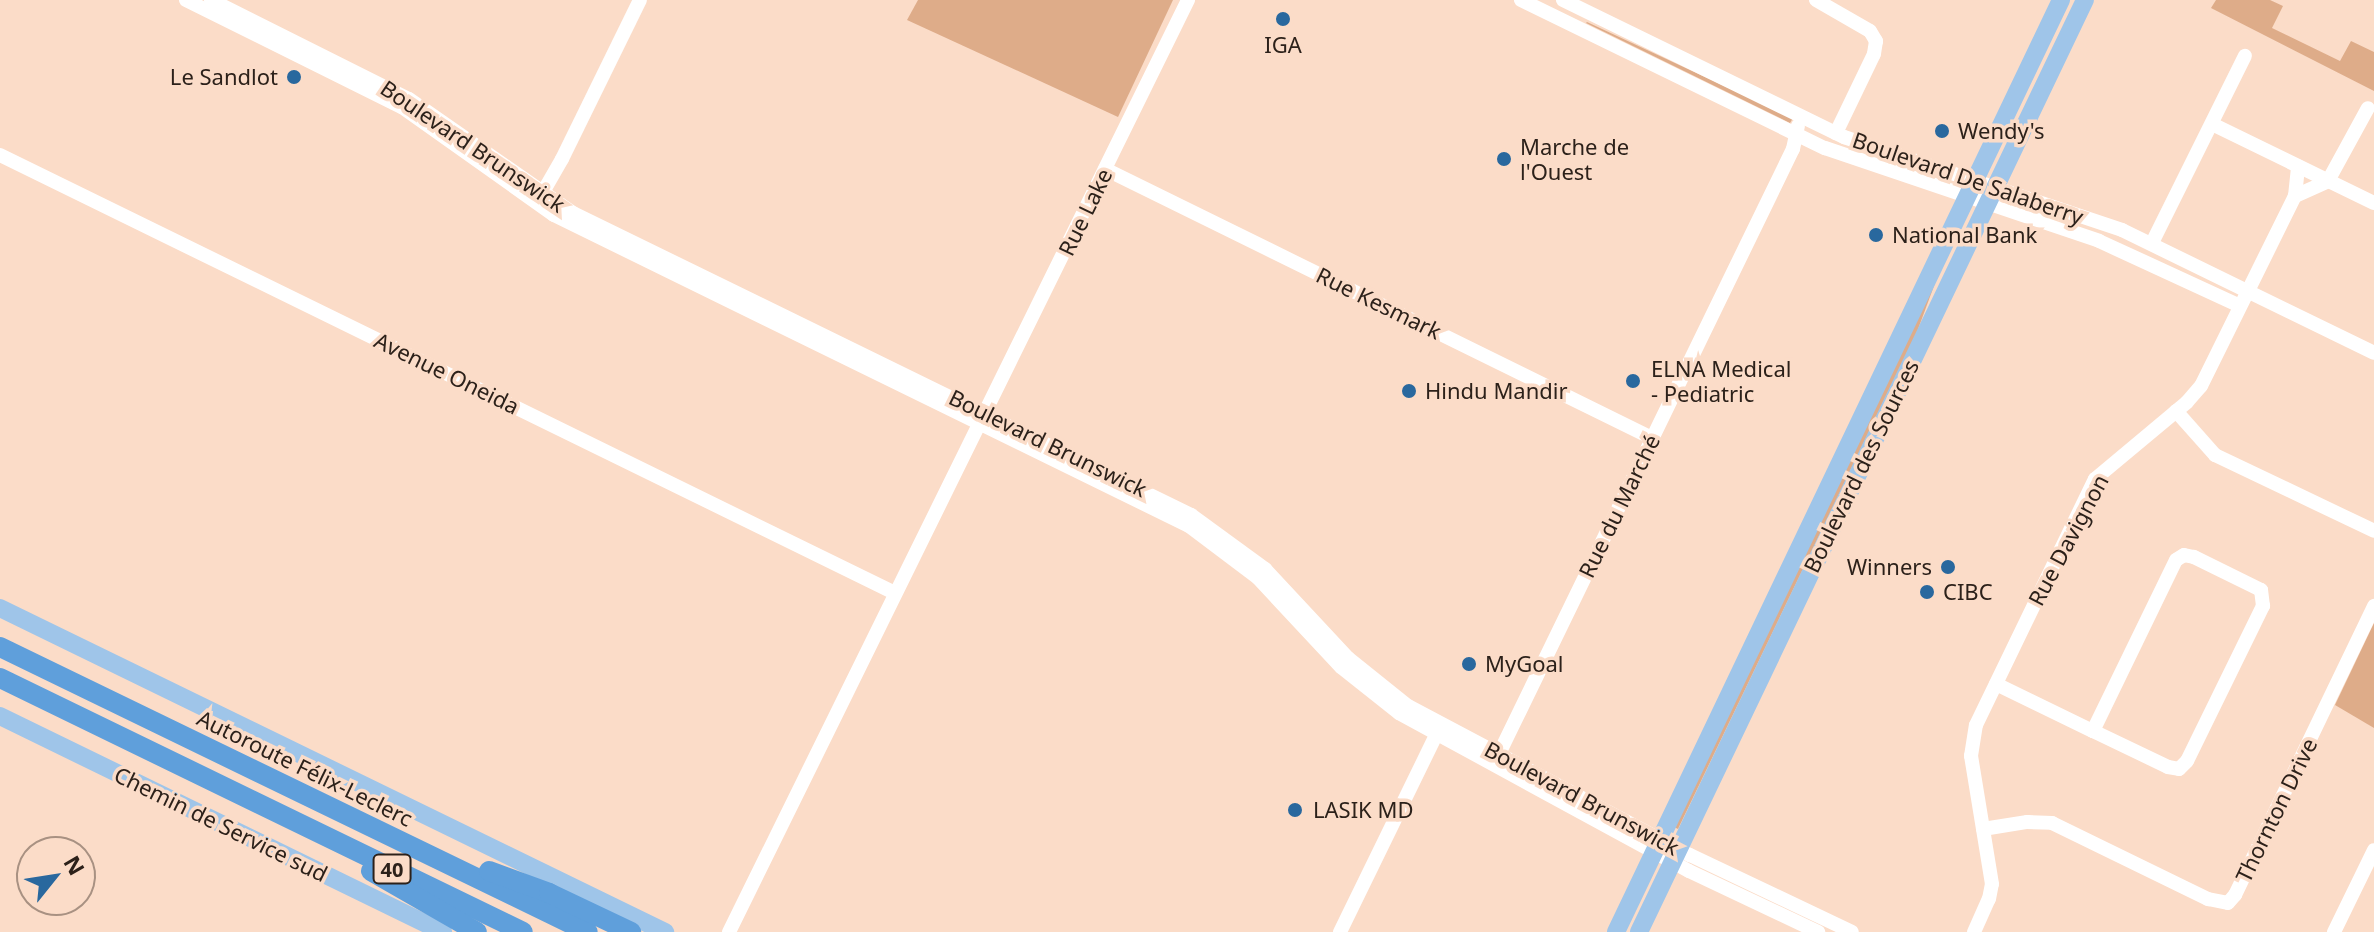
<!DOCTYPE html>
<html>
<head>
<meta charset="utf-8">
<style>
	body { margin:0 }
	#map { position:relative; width:2374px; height:932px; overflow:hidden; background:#fbdcc8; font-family:"Noto Sans",sans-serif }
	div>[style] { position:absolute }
	.green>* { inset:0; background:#deac89 }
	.minor>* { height:14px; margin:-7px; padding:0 7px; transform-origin:7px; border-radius:7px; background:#fff }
	.major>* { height:18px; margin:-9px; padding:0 9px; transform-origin:9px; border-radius:9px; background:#9fc5e9 }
	.highway>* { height:20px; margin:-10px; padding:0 10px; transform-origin:10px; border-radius:10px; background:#5f9fdb }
	.dots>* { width:22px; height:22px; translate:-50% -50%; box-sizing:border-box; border:4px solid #fbdcc8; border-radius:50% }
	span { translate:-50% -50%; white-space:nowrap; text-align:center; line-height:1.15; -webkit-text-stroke:7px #fbdcc8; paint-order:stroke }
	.shield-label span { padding:2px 6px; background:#fbdcc8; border:2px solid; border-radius:6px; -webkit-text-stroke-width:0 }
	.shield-label { font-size:20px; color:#2c211a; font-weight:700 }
	.poi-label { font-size:22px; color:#2c211a }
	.right { translate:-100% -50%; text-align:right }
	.left { translate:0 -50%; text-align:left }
	.street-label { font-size:22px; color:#2c211a }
	.north { position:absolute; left:16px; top:836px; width:80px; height:80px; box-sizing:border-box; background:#fbdcc8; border:2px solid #a89182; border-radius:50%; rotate:60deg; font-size:22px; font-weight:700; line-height:32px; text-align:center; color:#2c211a }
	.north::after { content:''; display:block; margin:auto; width:28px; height:36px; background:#29689e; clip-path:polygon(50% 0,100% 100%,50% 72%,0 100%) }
</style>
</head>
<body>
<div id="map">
	<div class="green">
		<div style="clip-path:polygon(918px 0,1173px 0,1118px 117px,907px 20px)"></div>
		<div style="clip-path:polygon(2216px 0,2270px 0,2283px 6px,2272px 28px,2340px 61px,2351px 41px,2374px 52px,2374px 91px,2211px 8px)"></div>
		<div style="clip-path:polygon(1587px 22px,1793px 118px,1790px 123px,1586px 23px)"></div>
		<div style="clip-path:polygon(1938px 275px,1917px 332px,1678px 829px,1672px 826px)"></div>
		<div style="clip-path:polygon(2374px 623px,2374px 728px,2335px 705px)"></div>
	</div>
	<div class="minor">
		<div style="left:186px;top:0;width:241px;rotate:26.4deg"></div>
		<div style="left:402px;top:107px;width:186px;rotate:35.4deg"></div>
		<div style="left:554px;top:215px;width:707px;rotate:26.09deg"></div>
		<div style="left:1189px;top:526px;width:86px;rotate:37deg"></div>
		<div style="left:1258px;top:578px;width:122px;rotate:47deg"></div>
		<div style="left:1341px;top:667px;width:74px;rotate:38.4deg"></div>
		<div style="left:1399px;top:713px;width:330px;rotate:28.6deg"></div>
		<div style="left:1689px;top:871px;width:143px;rotate:25.3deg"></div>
		<div style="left:211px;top:0;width:221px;rotate:26.6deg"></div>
		<div style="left:409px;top:99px;width:200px;rotate:34.8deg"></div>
		<div style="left:573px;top:213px;width:688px;rotate:26.04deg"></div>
		<div style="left:1191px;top:515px;width:92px;rotate:36.1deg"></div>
		<div style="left:1265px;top:569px;width:122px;rotate:47deg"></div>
		<div style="left:1348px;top:658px;width:77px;rotate:38.7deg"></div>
		<div style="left:1408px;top:706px;width:319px;rotate:27.9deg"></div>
		<div style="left:1690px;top:855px;width:179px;rotate:25.4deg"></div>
		<div style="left:1521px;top:0;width:338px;rotate:26deg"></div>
		<div style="left:1825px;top:148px;width:289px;rotate:18.7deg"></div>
		<div style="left:2099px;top:241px;width:155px;rotate:24.7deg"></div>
		<div style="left:1563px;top:0;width:313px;rotate:26deg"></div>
		<div style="left:1844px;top:137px;width:293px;rotate:18.5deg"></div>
		<div style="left:2122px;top:230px;width:280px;rotate:26deg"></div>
		<div style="left:1816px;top:0;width:62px;rotate:29.9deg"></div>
		<div style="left:1870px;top:31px;width:12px;rotate:59deg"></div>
		<div style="left:1876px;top:41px;width:13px;rotate:99deg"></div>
		<div style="left:1874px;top:54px;width:88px;rotate:115.7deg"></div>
		<div style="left:2212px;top:124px;width:180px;rotate:26deg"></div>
		<div style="left:0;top:155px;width:996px;rotate:26.08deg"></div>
		<div style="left:1105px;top:169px;width:610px;rotate:26.19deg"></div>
		<div style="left:2295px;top:196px;width:36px;rotate:-24deg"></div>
		<div style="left:2328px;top:181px;width:83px;rotate:-61.3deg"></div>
		<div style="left:539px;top:199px;width:46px;rotate:-60.1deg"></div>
		<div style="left:562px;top:159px;width:177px;rotate:-63.9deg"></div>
		<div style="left:2152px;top:243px;width:209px;rotate:-63.6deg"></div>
		<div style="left:2176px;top:411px;width:59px;rotate:48.4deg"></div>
		<div style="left:2215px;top:455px;width:176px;rotate:25.5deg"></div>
		<div style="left:1996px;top:684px;width:108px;rotate:25.9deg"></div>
		<div style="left:2093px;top:731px;width:83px;rotate:25.6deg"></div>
		<div style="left:2168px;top:767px;width:11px;rotate:10deg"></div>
		<div style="left:2179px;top:769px;width:11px;rotate:-45deg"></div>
		<div style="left:2187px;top:761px;width:173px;rotate:-63.9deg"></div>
		<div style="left:2263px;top:606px;width:16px;rotate:-97deg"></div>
		<div style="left:2261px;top:590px;width:75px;rotate:-153.8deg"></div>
		<div style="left:2194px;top:557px;width:10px;rotate:-169deg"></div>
		<div style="left:2184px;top:555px;width:9px;rotate:148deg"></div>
		<div style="left:2176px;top:560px;width:190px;rotate:115.9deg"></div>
		<div style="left:1496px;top:760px;width:679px;rotate:-64.08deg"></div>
		<div style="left:1793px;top:149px;width:24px;rotate:-78deg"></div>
		<div style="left:1983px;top:829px;width:45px;rotate:-9deg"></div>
		<div style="left:2027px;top:822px;width:25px;rotate:2deg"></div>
		<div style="left:2052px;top:823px;width:174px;rotate:26deg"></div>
		<div style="left:2208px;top:899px;width:20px;rotate:11deg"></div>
		<div style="left:2228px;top:903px;width:11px;rotate:-49deg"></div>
		<div style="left:2235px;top:895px;width:321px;rotate:-64.3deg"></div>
		<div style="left:729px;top:932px;width:1039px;rotate:-63.78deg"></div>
		<div style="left:1340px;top:932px;width:219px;rotate:-64deg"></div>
		<div style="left:1974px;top:932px;width:36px;rotate:-66deg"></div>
		<div style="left:1989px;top:899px;width:15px;rotate:-79deg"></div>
		<div style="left:1992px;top:884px;width:130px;rotate:-99.3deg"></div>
		<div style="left:1971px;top:756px;width:31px;rotate:-81deg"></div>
		<div style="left:1976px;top:725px;width:273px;rotate:-64.2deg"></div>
		<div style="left:2095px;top:479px;width:120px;rotate:-39.9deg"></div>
		<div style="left:2187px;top:402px;width:21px;rotate:-49deg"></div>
		<div style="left:2201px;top:386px;width:212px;rotate:-63.7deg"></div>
		<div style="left:2295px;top:196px;width:30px;rotate:-84deg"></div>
		<div style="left:2334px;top:932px;width:91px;rotate:-64deg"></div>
	</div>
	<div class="major">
		<div style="left:0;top:608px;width:740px;rotate:25.98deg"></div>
		<div style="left:0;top:716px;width:493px;rotate:26deg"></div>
		<div style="left:1616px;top:932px;width:1033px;rotate:-64.48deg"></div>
		<div style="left:1639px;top:932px;width:1033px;rotate:-64.43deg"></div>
	</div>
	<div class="highway">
		<div style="left:0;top:647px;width:653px;rotate:25.86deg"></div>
		<div style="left:0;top:678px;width:581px;rotate:25.9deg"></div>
		<div style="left:371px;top:871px;width:122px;rotate:29.9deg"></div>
		<div style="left:489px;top:871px;width:64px;rotate:20.1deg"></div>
		<div style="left:549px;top:893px;width:91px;rotate:25.4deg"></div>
	</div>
	<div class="dots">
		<div style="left:1283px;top:19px;background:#29689e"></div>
		<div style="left:294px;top:77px;background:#29689e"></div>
		<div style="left:1942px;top:131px;background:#29689e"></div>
		<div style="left:1504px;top:159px;background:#29689e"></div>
		<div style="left:1876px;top:235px;background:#29689e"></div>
		<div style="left:1633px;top:381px;background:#29689e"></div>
		<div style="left:1409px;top:391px;background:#29689e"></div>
		<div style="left:1948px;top:567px;background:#29689e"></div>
		<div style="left:1927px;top:592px;background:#29689e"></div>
		<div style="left:1469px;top:664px;background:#29689e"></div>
		<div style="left:1295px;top:810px;background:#29689e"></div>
	</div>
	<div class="shield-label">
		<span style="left:392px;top:869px">40</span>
	</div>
	<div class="poi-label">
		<span style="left:1283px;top:45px">IGA</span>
		<span class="right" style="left:278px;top:77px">Le Sandlot</span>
		<span class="left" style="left:1958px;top:131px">Wendy's</span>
		<span class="left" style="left:1520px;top:159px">Marche de<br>l'Ouest</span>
		<span class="left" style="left:1892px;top:235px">National Bank</span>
		<span class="left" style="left:1651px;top:381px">ELNA Medical<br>- Pediatric</span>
		<span class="left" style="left:1425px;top:391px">Hindu Mandir</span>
		<span class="right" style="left:1932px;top:567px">Winners</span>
		<span class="left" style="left:1943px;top:592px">CIBC</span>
		<span class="left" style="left:1485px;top:664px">MyGoal</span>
		<span class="left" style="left:1313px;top:810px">LASIK MD</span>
	</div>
	<div class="street-label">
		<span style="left:473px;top:146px;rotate:34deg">Boulevard Brunswick</span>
		<span style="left:1968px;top:178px;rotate:19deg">Boulevard De Salaberry</span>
		<span style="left:1085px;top:212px;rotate:-64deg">Rue Lake</span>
		<span style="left:1379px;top:303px;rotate:26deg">Rue Kesmark</span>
		<span style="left:447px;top:373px;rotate:26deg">Avenue Oneida</span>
		<span style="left:1048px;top:443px;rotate:26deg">Boulevard Brunswick</span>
		<span style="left:1861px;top:466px;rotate:-64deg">Boulevard des Sources</span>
		<span style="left:1619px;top:506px;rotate:-64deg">Rue du Marché</span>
		<span style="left:2068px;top:540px;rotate:-62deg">Rue Davignon</span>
		<span style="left:305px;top:768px;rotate:26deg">Autoroute Félix-Leclerc</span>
		<span style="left:1582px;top:798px;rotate:28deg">Boulevard Brunswick</span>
		<span style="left:2276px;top:810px;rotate:-64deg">Thornton Drive</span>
		<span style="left:221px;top:824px;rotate:26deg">Chemin de Service sud</span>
	</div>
	<div class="north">N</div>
</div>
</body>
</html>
